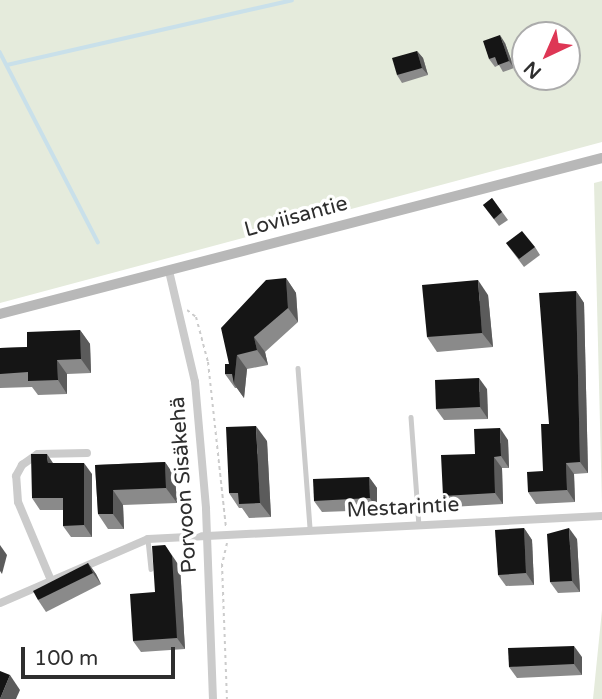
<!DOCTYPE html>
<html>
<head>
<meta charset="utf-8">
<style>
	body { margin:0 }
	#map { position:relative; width:602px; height:699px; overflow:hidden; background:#fff; font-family:"Varela Round",sans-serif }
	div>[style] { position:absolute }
	.green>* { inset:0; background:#e5ebdc }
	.stream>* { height:3.5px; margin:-1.75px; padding:0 1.75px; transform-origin:1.75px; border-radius:1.75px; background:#c9e0ea }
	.path>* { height:2px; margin-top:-1px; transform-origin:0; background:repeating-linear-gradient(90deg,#cbcbcb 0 3.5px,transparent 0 7px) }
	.lane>* { height:4.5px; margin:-2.25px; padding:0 2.25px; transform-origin:2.25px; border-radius:2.25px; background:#cbcbcb }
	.street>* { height:8px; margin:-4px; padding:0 4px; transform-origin:4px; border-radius:4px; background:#cbcbcb }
	.secondary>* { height:10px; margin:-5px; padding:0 5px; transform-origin:5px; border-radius:5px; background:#b8b8b8 }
	.wall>* { inset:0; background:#8a8a8a }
	.shaded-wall>* { inset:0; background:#5b5b5b }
	.building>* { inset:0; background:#151515 }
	span { translate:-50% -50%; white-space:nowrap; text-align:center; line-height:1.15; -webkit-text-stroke:7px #fff; paint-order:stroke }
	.street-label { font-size:21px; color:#2e2e2e }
	.north { position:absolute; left:511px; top:21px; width:70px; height:70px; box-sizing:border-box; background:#fff; border:2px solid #ababab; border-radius:50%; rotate:224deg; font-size:19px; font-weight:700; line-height:28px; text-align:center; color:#2e2e2e }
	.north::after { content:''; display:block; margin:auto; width:24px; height:32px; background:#de3755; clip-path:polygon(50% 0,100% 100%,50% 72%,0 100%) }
	.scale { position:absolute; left:21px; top:647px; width:154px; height:32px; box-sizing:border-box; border:4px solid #2e2e2e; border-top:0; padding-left:9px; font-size:21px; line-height:24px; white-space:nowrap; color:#2e2e2e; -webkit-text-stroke:5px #fff; paint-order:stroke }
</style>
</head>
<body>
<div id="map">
	<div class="green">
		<div style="clip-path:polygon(evenodd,0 0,602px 0,602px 142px,0 303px,0 0,525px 35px,567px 35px,567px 77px,525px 77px,525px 35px)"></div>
		<div style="clip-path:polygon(602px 181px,602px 505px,594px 183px)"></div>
		<div style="clip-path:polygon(602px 610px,602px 699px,593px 699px)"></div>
	</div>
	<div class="stream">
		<div style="left:0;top:52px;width:214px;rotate:62.7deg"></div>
		<div style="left:7px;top:65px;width:292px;rotate:-12.8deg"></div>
	</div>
	<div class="path">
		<div style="left:187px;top:310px;width:11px;rotate:38deg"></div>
		<div style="left:196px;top:317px;width:47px;rotate:75.1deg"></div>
		<div style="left:208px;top:362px;width:166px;rotate:83.8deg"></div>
		<div style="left:227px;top:543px;width:22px;rotate:103deg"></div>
		<div style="left:222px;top:564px;width:135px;rotate:87.9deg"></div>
	</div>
	<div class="lane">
		<div style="left:298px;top:368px;width:161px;rotate:85.7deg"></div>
		<div style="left:411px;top:417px;width:108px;rotate:85.8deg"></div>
		<div style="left:148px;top:540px;width:29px;rotate:84deg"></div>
	</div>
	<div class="street">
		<div style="left:169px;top:271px;width:114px;rotate:76.8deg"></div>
		<div style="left:195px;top:382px;width:127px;rotate:85deg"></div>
		<div style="left:206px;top:509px;width:190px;rotate:87.9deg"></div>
		<div style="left:50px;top:578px;width:82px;rotate:-112.8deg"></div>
		<div style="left:18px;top:502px;width:26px;rotate:-94deg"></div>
		<div style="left:16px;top:476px;width:13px;rotate:-61deg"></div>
		<div style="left:22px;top:465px;width:19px;rotate:-35deg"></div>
		<div style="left:38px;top:454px;width:49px;rotate:-1.2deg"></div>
		<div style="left:0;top:603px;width:161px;rotate:-23.4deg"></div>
		<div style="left:148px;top:539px;width:455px;rotate:-2.9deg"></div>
	</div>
	<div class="secondary">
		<div style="left:0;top:314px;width:622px;rotate:-14.53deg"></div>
	</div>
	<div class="wall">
		<div style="clip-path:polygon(505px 43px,514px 68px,503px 72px,499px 65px,495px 67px,489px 59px)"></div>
		<div style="clip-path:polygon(417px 51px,423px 58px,428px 75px,402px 83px,397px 75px)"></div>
		<div style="clip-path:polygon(492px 198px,508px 220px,499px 226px,483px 205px)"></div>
		<div style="clip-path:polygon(506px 243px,535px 247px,540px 255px,524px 267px)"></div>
		<div style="clip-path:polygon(286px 278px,296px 293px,298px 322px,265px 352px,268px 365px,247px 369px,244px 398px,237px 388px,235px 388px,225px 374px,229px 364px)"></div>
		<div style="clip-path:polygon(576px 291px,584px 303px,588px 473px,574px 474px,575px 502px,536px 504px,528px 492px,543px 471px,549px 424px)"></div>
		<div style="clip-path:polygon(488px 295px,493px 347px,437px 352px,427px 337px)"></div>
		<div style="clip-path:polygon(80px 330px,90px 344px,91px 373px,67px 374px,67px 394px,38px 395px,32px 387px,0 388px,0 348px,27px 347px)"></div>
		<div style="clip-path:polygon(487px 389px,488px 419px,444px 420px,436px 409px)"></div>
		<div style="clip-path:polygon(508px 440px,509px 468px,502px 468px,503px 504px,451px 507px,443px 496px,475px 454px)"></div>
		<div style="clip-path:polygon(267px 441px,271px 517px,249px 518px,242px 508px,239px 508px,229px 493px)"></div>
		<div style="clip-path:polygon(165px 462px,175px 477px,177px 503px,123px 505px,124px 529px,108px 529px,98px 514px,95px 465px)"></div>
		<div style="clip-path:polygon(54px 463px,92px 474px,92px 537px,71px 537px,63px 526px,63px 510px,40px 510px,32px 498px)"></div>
		<div style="clip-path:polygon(369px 477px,377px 488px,377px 510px,322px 512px,314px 501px)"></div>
		<div style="clip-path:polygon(524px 528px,532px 540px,534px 585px,506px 586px,498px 575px)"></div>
		<div style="clip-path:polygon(577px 539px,580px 592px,558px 593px,550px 582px)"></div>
		<div style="clip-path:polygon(88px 563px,96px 574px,101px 584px,46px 612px,38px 600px)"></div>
		<div style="clip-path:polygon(180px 567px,185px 649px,141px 652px,133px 641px,155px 592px)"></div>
		<div style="clip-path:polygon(582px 657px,582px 675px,517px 678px,509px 667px)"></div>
	</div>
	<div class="shaded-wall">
		<div style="clip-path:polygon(500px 35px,505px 43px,514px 68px,509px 61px)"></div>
		<div style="clip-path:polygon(417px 51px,423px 58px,428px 75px,422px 68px)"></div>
		<div style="clip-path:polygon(286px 278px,296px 293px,298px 322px,288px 308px)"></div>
		<div style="clip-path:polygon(478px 280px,488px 295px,493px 347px,482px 333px)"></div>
		<div style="clip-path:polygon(576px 291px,584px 303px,588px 473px,580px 462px)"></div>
		<div style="clip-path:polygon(80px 330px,90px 344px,91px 373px,81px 359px)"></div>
		<div style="clip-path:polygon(254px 337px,265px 352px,268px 365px,257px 350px)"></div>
		<div style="clip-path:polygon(237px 355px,247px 369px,244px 398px,234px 384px)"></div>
		<div style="clip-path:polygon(57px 360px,67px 374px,67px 394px,58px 380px)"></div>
		<div style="clip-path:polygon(479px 378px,487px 389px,488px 419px,480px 407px)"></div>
		<div style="clip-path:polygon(256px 426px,267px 441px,271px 517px,260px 503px)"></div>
		<div style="clip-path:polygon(500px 428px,508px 440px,509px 468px,501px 456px)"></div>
		<div style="clip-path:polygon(47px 454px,55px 466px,48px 463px)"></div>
		<div style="clip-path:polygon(494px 457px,502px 468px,503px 504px,495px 493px)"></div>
		<div style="clip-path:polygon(165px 462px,175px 477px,177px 503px,166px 488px)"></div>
		<div style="clip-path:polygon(84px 463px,92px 474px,92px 537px,84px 525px)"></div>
		<div style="clip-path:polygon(566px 463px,574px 474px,575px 502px,567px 490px)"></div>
		<div style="clip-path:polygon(369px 477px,377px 488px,377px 510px,370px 498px)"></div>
		<div style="clip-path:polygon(113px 490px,123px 505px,124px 529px,113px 514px)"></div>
		<div style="clip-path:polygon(524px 528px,532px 540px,534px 585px,526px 573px)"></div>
		<div style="clip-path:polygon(569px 528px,577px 539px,580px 592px,572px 581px)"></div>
		<div style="clip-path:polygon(0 545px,7px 555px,2px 574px,0 571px)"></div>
		<div style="clip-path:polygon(165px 545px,180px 567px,185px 649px,177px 638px)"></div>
		<div style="clip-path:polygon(88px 563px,96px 574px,101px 584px,93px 573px)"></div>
		<div style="clip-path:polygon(574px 646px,582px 657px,582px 675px,574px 664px)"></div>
		<div style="clip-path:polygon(10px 675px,20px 690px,16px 699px,0 699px)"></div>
	</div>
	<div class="building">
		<div style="clip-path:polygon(500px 35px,509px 61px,498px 65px,495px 57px,489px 59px,483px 41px)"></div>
		<div style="clip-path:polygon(417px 51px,422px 68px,397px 75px,392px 58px)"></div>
		<div style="clip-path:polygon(492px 198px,502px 212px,494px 219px,483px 205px)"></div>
		<div style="clip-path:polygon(522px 231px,535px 247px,519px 259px,506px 243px)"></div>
		<div style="clip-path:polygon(286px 278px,288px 308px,254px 337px,257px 350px,237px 355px,234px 384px,232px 374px,225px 374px,225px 364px,229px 364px,221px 328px,266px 280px)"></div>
		<div style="clip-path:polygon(478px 280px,482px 333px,427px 337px,422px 285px)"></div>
		<div style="clip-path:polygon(576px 291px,580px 462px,566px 463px,567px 490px,528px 492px,527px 472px,543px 471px,541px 424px,549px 424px,539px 293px)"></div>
		<div style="clip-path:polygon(80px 330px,81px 359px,57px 360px,58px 380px,28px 381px,28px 372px,0 374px,0 348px,27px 347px,27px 332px)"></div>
		<div style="clip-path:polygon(479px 378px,480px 407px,436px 409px,435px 380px)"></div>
		<div style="clip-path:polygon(256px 426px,260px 503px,239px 504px,238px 493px,229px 493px,226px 427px)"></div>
		<div style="clip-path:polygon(500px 428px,501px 456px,494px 457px,495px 493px,443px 496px,441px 455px,475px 454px,474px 429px)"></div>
		<div style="clip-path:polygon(31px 454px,47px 454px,48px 463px,84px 463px,84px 525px,63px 526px,63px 498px,32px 498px)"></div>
		<div style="clip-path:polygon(165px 462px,166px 488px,113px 490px,113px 514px,98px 514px,95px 465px)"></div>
		<div style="clip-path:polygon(369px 477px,370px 498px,314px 501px,313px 479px)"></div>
		<div style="clip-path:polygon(524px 528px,526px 573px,498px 575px,495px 530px)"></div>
		<div style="clip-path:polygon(569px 528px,572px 581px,550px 582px,547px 534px)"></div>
		<div style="clip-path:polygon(165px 545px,172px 556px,177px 638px,133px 641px,130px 594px,155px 592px,152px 546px)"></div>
		<div style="clip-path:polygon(88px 563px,93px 573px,38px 600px,33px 591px)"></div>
		<div style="clip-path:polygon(574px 646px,574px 664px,509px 667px,508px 648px)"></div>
		<div style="clip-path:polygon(0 671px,10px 675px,0 699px)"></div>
	</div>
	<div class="street-label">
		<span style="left:296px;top:217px;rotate:-15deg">Loviisantie</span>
		<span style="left:184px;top:485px;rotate:-94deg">Porvoon Sisäkehä</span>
		<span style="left:403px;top:508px;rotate:-3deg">Mestarintie</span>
	</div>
	<div class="north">N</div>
	<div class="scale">100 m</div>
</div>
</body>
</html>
